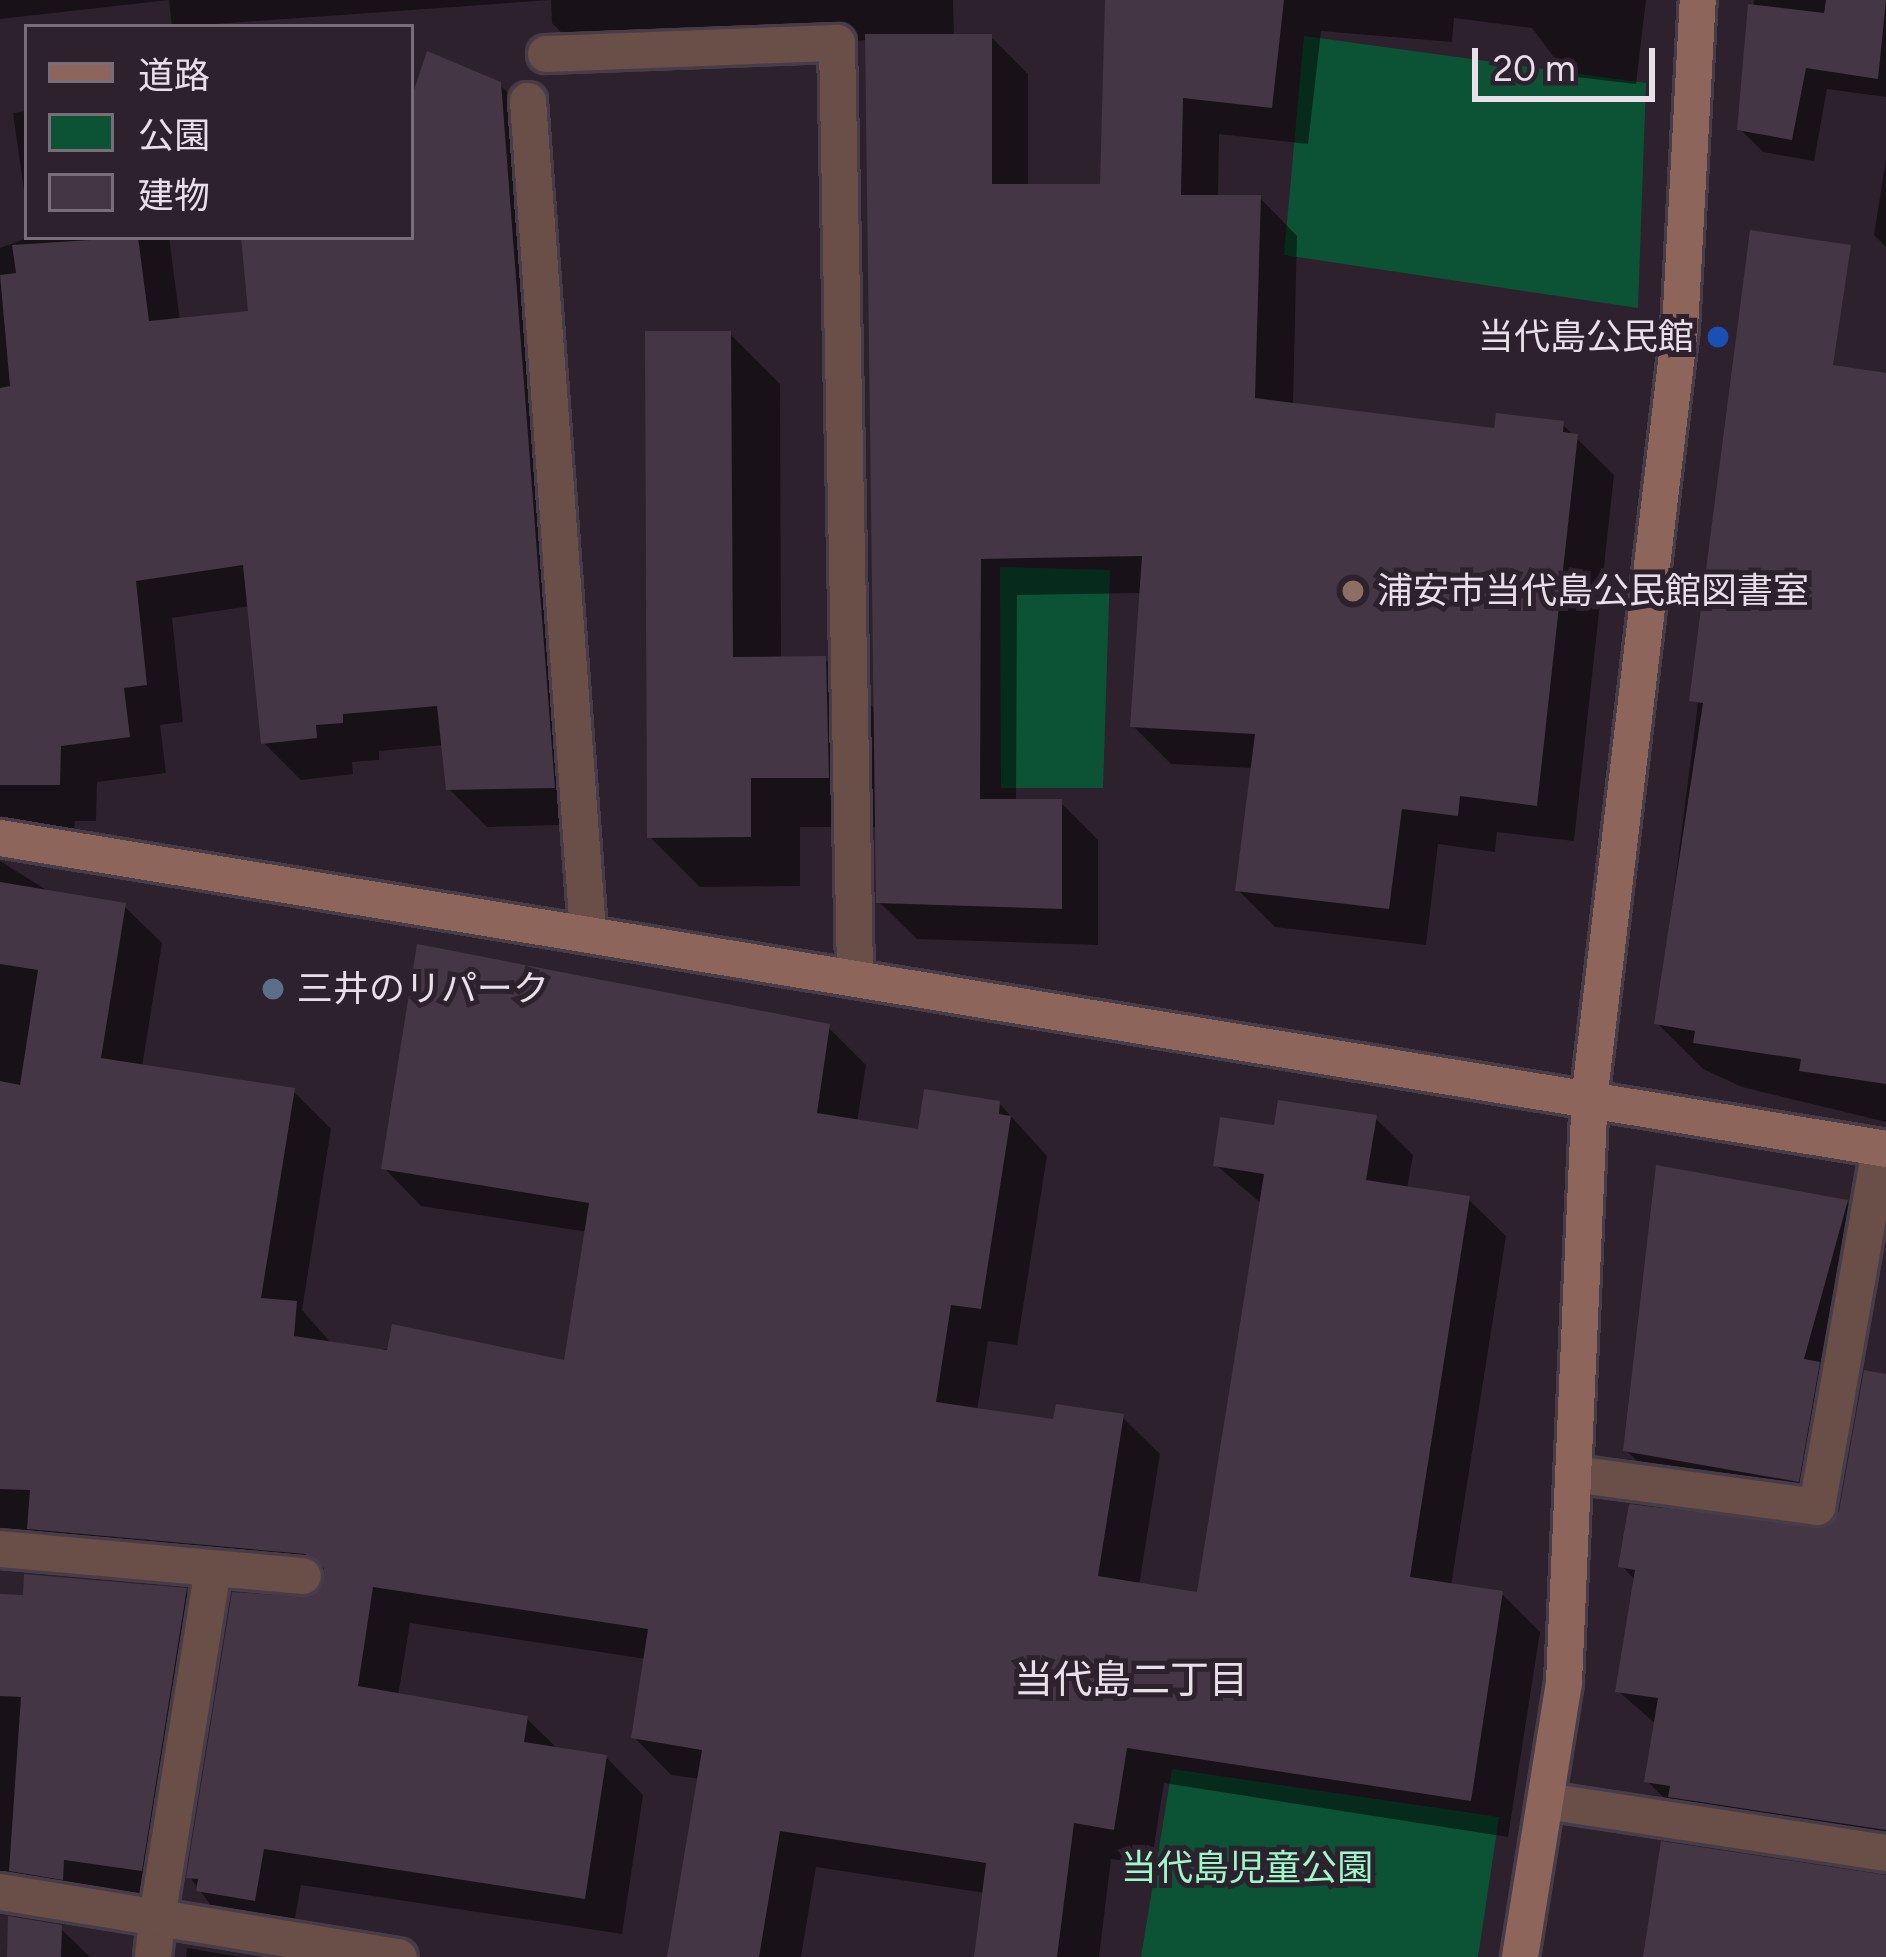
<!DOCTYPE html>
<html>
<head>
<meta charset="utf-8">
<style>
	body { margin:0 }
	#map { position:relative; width:1886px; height:1957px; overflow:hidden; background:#2e212e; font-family:Figtree,"Noto Sans JP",sans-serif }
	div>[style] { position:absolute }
	.green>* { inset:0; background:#0c5235 }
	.shadow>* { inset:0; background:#0007 }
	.building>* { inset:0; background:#443644 }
	.roads { filter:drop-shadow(3px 0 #483c48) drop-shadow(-3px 0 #483c48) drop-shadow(0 3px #483c48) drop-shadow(0 -3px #483c48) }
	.lane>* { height:36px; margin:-18px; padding:0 18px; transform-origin:18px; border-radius:18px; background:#694f48 }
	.street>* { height:36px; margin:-18px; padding:0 18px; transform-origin:18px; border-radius:18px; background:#694f48 }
	.secondary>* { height:36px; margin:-18px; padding:0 18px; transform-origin:18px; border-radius:18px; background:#8e655a }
	.dots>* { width:33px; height:33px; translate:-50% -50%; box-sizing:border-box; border:6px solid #2e212e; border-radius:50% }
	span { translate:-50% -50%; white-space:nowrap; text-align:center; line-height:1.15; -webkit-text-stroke:10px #2e212e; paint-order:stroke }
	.poi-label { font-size:36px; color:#e8dfe8 }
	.right { translate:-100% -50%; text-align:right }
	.left { translate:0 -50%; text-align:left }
	.park-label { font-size:36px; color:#9cfac8 }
	.neighbourhood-label { font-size:39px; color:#e8dfe8 }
	.legend { position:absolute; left:24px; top:24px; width:390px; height:216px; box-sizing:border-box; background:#2e212e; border:3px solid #786d78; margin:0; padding:15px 21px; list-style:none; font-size:36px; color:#e8dfe8 }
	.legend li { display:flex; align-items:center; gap:24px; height:60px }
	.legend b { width:60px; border:3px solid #786d78 }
	.scale { position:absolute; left:1472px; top:48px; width:183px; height:54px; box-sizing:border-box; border:6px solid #e8dfe8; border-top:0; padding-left:15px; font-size:36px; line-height:42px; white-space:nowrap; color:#e8dfe8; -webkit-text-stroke:9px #2e212e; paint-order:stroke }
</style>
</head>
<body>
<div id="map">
	<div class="green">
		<div style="clip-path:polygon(1304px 36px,1646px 83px,1638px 308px,1284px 255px)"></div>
		<div style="clip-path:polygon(1000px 567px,1110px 570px,1103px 788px,1001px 788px)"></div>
		<div style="clip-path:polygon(1172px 1769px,1499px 1817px,1478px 1957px,1141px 1957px)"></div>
	</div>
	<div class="shadow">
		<div style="clip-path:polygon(0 0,953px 0,954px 37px,991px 37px,1028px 74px,1028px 187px,1103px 187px,1107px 0,1646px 0,1636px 84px,1568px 76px,1532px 28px,1454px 18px,1452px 42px,1321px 31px,1308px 144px,1219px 134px,1218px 198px,1260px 198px,1297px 236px,1293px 406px,1497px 431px,1562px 424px,1614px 475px,1574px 841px,1497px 832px,1495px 852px,1438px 844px,1426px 945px,1275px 927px,1238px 890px,1253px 768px,1171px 764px,1133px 726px,1142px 593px,1017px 595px,1016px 802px,1060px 802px,1098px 840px,1098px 945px,917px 939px,879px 902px,878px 827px,800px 827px,800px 886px,700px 887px,650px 837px,730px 334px,780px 384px,781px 660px,825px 659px,876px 710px,867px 40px,590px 61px,552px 23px,551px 0,172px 27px,169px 0,0 19px)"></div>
		<div style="clip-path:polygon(1754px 0,1886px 0,1886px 97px,1827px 89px,1814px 161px,1763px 152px,1740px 129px)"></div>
		<div style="clip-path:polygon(499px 84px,537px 122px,591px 824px,487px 827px,449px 789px,444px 745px,379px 751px,379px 760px,352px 762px,353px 774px,301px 780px,263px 742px,250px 606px,172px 618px,183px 722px,160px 725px,166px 773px,97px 782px,96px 821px,75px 821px,71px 857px,0 834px,0 248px,30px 237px,169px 237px,180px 321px,252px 313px,244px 237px,411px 237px,411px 108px)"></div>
		<div style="clip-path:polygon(27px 111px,27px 212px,13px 113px)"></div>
		<div style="clip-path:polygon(1886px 159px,1886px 247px,1874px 235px)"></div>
		<div style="clip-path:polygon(1886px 376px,1886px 1122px,1742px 1087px,1703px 1069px,1657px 1023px,1730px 453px)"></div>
		<div style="clip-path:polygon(0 861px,53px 894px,124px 906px,162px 943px,142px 1067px,293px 1091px,331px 1129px,302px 1310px,333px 1345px,567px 1364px,588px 1232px,421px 1206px,384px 1168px,828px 1027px,866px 1065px,857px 1122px,921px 1132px,999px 1103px,1047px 1156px,1017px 1345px,988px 1341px,977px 1411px,1056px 1423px,1122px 1417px,1160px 1454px,1139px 1586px,1200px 1596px,1262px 1204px,1216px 1165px,1276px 1128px,1375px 1118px,1413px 1155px,1407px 1189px,1468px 1199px,1506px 1236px,1451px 1586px,1502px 1594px,1540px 1632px,1508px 1837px,1164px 1783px,1151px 1865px,1111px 1859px,1099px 1957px,977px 1957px,985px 1893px,816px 1867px,801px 1957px,670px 1957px,700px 1779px,671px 1775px,634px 1737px,646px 1659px,410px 1623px,398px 1696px,527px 1719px,559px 1750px,606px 1757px,643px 1795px,622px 1934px,301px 1885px,290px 1946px,234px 1937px,190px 1877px,319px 1588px,68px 1565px,34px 1531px,0 1530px)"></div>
		<div style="clip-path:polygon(1659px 1168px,1847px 1203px,1869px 1225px,1820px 1503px,1649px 1473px,1626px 1450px)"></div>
		<div style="clip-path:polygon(1886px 1377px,1886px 1857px,1681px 1815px,1647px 1781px,1657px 1725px,1618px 1691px,1636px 1581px,1622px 1566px,1837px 1524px)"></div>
		<div style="clip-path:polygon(186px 1591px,223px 1629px,179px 1907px,0 1888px,0 1597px)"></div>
		<div style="clip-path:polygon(60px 1928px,90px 1957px,10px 1957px)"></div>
		<div style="clip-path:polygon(187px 1948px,240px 1957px,186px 1957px)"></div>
	</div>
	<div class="building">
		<div style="clip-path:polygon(1105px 0,1284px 0,1272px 108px,1183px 98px,1181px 195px,1261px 195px,1255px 398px,1494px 428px,1496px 413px,1564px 421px,1563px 432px,1578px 434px,1537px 806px,1460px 796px,1458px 816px,1402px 809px,1389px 909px,1235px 891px,1255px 734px,1130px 727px,1142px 556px,981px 559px,980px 799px,1062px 799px,1062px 909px,876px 903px,865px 34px,992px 34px,992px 184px,1100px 184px)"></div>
		<div style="clip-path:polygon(1826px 0,1886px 0,1878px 79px,1806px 68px,1792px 140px,1737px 130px,1748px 4px,1824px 13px)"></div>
		<div style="clip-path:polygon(427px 51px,501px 82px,555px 788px,446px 790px,437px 706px,343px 714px,343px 723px,316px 725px,317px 738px,261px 744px,243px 565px,136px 581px,147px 685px,124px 688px,130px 737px,61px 746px,60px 785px,0 785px,0 388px,10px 386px,0 275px,16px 273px,12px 245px,138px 237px,149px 321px,248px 311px,241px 237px,411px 237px,411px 99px)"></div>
		<div style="clip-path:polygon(1750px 230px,1851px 245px,1833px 365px,1886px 373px,1886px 1084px,1799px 1071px,1801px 1059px,1693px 1043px,1695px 1031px,1654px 1024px,1703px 703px,1689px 701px)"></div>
		<div style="clip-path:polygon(645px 331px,731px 331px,733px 657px,826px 656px,829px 778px,751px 778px,751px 837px,647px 838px)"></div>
		<div style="clip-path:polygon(0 882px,126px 903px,101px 1058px,295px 1088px,261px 1298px,297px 1301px,294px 1336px,387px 1350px,392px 1324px,564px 1360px,589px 1203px,381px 1169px,417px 944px,830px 1024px,817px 1113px,918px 1129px,924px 1089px,1000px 1101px,999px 1114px,1011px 1116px,981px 1309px,951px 1305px,936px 1402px,1053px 1419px,1056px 1404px,1124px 1414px,1098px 1576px,1197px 1592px,1264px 1174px,1213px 1166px,1220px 1117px,1274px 1125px,1278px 1100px,1377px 1115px,1366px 1180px,1470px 1196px,1410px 1577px,1503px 1591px,1471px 1801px,1127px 1748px,1114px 1830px,1074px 1823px,1057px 1957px,974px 1957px,986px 1863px,780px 1831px,759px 1957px,667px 1957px,702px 1750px,631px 1738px,648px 1629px,373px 1587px,358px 1686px,528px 1716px,524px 1742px,607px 1755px,585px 1899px,264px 1849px,255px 1901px,196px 1891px,198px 1879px,186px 1878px,232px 1592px,311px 1597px,324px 1568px,305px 1554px,27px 1529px,30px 1490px,0 1489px,0 1081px,20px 1085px,38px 970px,0 964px)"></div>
		<div style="clip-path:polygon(1656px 1165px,1848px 1200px,1804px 1359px,1820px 1362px,1799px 1482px,1623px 1451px)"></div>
		<div style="clip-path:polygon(1864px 1370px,1886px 1374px,1886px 1830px,1668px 1797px,1670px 1786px,1644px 1782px,1658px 1698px,1615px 1692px,1635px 1570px,1618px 1567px,1629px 1504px,1827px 1527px,1839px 1511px)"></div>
		<div style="clip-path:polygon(24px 1574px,187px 1588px,142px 1871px,64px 1860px,63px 1880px,9px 1871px,21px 1697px,0 1696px,0 1594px,23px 1595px)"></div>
		<div style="clip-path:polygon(1661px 1841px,1886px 1875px,1886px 1957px,1643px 1957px)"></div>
		<div style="clip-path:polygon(8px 1916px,62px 1925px,61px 1957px,7px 1957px)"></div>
	</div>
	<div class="roads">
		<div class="lane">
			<div style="left:546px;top:54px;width:291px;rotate:-2.2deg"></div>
			<div style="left:837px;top:43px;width:932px;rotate:88.89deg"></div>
			<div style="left:528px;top:101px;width:833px;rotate:85.87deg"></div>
			<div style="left:1574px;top:1474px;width:245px;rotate:7.7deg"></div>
			<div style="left:153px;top:1957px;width:45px;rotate:-83.7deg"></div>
		</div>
		<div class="street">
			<div style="left:1817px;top:1507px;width:364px;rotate:-80deg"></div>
			<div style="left:0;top:1549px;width:304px;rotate:5.1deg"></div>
			<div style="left:1546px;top:1801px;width:344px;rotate:8.7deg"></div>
			<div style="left:0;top:1892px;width:404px;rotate:9.3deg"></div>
			<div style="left:158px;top:1912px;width:348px;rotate:-80.9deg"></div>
		</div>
		<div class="secondary">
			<div style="left:0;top:838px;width:1911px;rotate:9.36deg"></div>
			<div style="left:1520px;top:1957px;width:278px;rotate:-80.9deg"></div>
			<div style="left:1564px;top:1682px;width:591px;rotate:-87.48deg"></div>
			<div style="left:1590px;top:1092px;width:769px;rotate:-83.28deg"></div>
			<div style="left:1680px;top:328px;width:328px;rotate:-86.9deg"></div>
		</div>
	</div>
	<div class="dots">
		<div style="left:1718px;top:337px;background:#1a4fb4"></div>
		<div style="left:1353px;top:591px;background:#8d6e63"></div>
		<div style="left:273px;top:989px;background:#5c6f8a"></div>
	</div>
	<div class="poi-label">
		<span class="right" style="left:1694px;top:337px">当代島公民館</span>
		<span class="left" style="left:1377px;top:591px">浦安市当代島公民館図書室</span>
		<span class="left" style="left:297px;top:989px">三井のリパーク</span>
	</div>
	<div class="park-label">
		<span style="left:1247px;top:1868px">当代島児童公園</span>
	</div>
	<div class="neighbourhood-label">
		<span style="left:1131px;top:1680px">当代島二丁目</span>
	</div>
	<ul class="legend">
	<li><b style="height:15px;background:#8e655a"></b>道路</li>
	<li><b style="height:33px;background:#0c5235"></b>公園</li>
	<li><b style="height:33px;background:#443644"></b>建物</li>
	</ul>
	<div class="scale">20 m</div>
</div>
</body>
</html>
